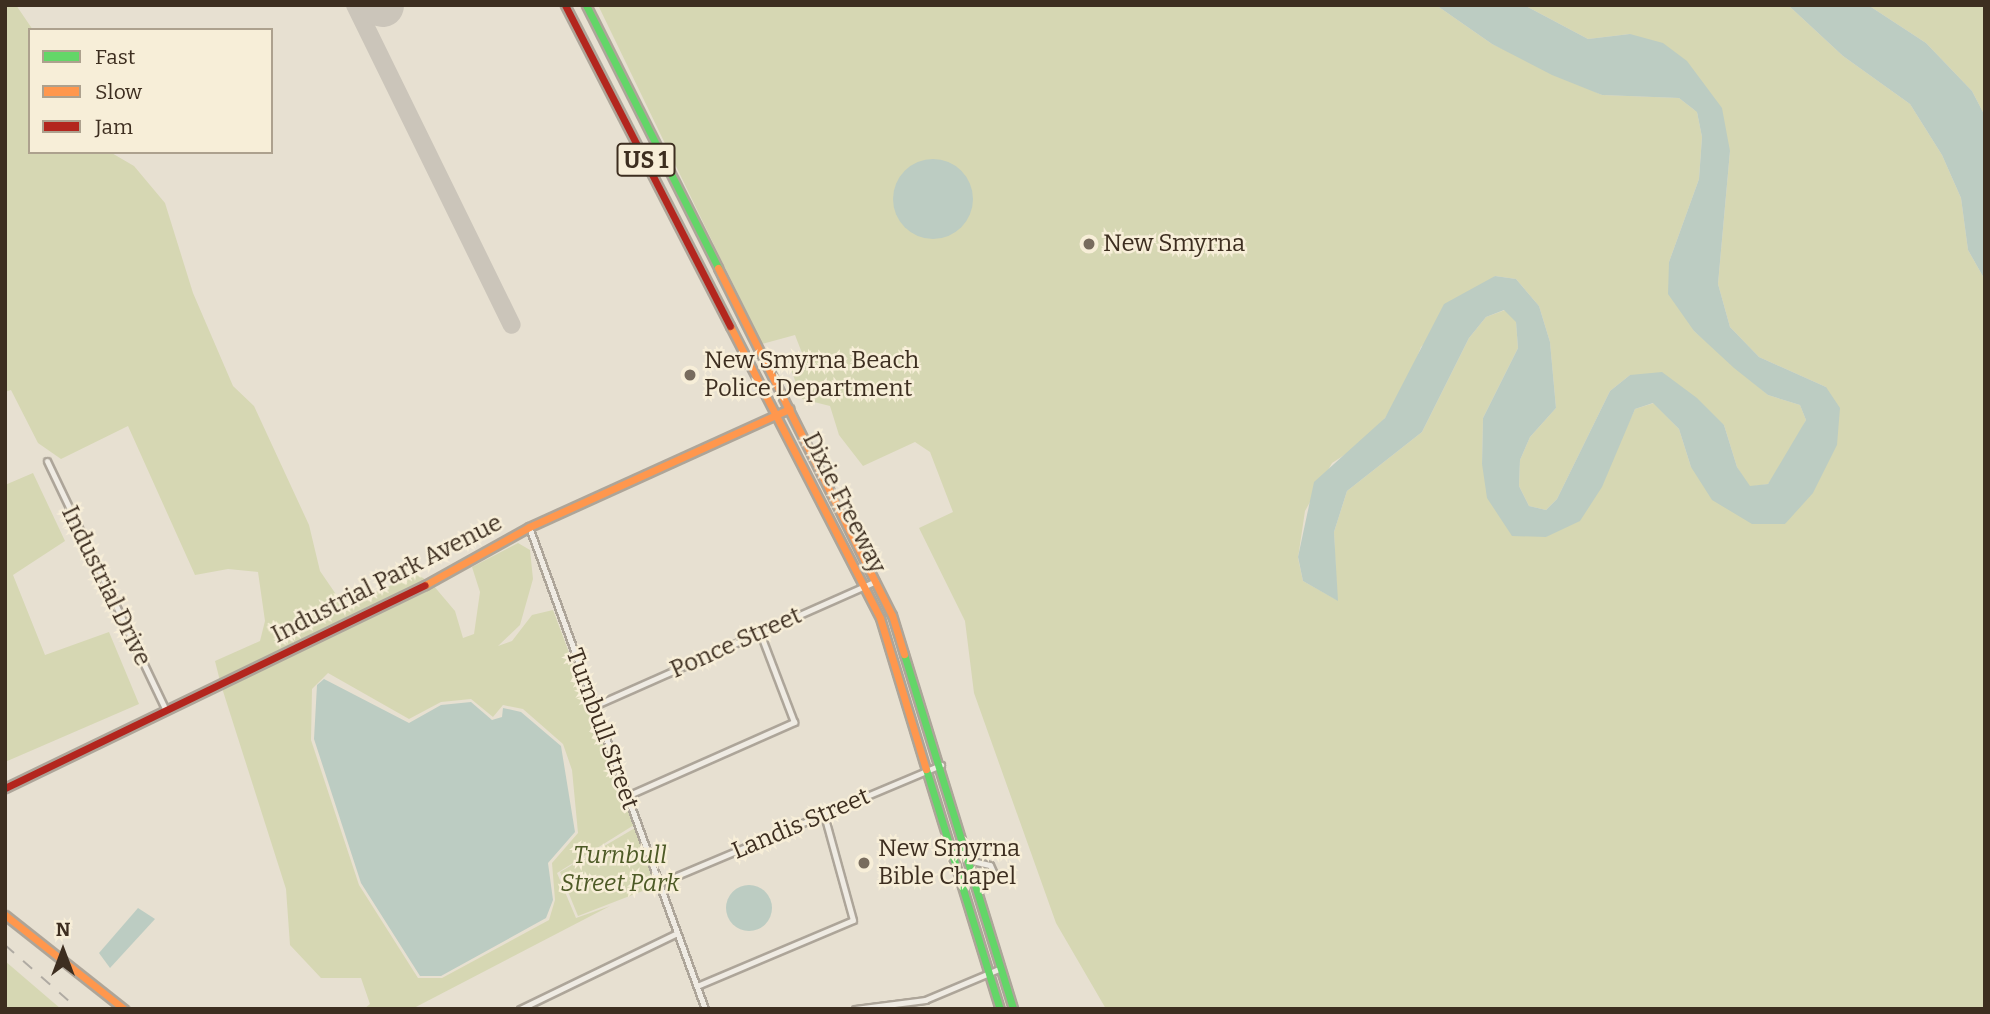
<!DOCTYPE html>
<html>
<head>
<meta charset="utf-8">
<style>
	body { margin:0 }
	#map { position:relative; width:1990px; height:1014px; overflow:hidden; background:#e7e0d1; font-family:Bitter,serif }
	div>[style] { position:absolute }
	.green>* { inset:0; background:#d6d7b3 }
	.water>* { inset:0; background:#bcccc2 }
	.round { border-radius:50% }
	.taxiway>* { height:18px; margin:-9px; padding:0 9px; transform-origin:9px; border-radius:9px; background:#cbc5ba }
	.runway>* { height:42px; margin:-21px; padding:0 21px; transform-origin:21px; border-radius:21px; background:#cbc5ba }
	.roads { filter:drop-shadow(2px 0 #ada599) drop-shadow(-2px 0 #ada599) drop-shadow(0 2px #ada599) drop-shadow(0 -2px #ada599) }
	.street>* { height:5px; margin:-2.5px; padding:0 2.5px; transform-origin:2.5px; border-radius:2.5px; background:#efebe3 }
	.fast>* { height:7px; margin:-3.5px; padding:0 3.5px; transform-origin:3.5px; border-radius:3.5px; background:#63d668 }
	.slow>* { height:7px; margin:-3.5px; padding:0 3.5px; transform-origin:3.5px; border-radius:3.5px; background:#ff974d }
	.jam>* { height:7px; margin:-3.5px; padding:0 3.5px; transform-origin:3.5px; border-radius:3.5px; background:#b3261e }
	.rail>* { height:2px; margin-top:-1px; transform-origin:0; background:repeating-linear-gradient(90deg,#afaaa2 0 12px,transparent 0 24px) }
	.dots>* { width:19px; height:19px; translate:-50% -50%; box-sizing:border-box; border:4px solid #f7eed8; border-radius:50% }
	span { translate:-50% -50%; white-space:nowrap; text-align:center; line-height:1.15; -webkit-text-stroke:5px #f7eed8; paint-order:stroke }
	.shield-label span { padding:2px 5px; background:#f7eed8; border:2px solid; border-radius:5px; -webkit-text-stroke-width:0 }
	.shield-label { font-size:23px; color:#3d2e20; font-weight:700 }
	.poi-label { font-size:24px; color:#3d2e20 }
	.left { translate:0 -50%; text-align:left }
	.street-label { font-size:24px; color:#3d2e20 }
	.park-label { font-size:24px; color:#4d5a26; font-style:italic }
	.frame { position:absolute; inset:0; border:7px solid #3d2e20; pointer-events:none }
	.legend { position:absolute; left:28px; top:28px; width:245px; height:126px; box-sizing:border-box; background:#f7eed8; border:2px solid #ada18e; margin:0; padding:9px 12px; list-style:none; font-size:21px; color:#3d2e20 }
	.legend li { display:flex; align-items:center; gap:14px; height:35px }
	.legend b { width:35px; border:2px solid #ada18e }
	.north { position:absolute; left:28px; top:916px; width:70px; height:70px; -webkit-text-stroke:5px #f7eed8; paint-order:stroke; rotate:0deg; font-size:19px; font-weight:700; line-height:28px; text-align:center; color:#3d2e20 }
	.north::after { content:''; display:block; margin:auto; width:24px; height:32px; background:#3d2e20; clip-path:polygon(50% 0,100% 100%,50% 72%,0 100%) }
</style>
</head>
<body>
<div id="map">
	<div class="green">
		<div style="clip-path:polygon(5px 5px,16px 5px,33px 30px,30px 152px,110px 152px,134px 166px,165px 203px,193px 293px,233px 386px,254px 406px,309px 525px,320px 571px,344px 606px,417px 574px,426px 580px,220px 681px,215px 661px,260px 641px,265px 621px,258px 572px,228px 569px,195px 575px,128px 426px,61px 459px,38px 443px,11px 390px,5px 392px)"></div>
		<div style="clip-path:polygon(598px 5px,1436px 5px,1492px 44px,1602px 95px,1679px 98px,1697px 112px,1702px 137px,1699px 179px,1669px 262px,1694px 331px,1768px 395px,1800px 405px,1806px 420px,1785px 462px,1768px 484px,1749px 487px,1737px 467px,1724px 425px,1630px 375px,1610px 391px,1557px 499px,1546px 510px,1529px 506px,1519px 486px,1520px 460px,1530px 437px,1556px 408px,1550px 342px,1539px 306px,1516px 279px,1495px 276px,1421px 347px,1406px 386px,1385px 418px,1363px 443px,1332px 463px,1305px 511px,1298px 558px,1303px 581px,1337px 600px,1334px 532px,1347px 491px,1422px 432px,1469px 338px,1486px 317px,1505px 310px,1516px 321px,1518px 348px,1483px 418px,1482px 464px,1546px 537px,1620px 441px,1635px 409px,1654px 403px,1679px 429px,1691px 467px,1785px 524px,1826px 387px,1759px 357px,1730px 327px,1718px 284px,1730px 151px,1630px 34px,1588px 39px,1524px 5px,1788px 5px,1843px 56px,1910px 104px,1942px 155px,1961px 198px,1968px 250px,1985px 280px,1985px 1009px,1106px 1009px,1056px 923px,974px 693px,965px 621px,919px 528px,953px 512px,930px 452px,915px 442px,863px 466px,839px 435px,830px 406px,802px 399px,790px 367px,802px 353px,795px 335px,762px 344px)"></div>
		<div style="clip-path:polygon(1868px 5px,1985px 5px,1985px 116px,1972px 91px,1926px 43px)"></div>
		<div style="clip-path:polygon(33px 473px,65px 541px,13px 575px,45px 655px,109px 632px,139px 704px,5px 762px,5px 485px)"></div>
		<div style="clip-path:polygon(evenodd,518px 543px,530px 550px,533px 579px,520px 625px,498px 646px,512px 641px,532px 615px,553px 610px,634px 825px,557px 873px,576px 918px,610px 906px,412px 1009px,364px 1009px,370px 1004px,361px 978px,321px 978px,290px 945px,286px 889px,222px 688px,433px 585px,455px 611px,463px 638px,474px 634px,480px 592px,472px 567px,518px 543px,328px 673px,409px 719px,441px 702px,471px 699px,493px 717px,503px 705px,523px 709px,563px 744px,572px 770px,578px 833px,552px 863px,555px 900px,549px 920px,442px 978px,418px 978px,359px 885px,311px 740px,312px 689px,328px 673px)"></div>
		<div style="clip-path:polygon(635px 828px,658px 885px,578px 916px,560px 872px)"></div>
		<div style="clip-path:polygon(5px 961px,61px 1009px,5px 1009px)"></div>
	</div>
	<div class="water">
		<div style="clip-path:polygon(1436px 5px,1524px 5px,1588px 39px,1630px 34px,1663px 43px,1687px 61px,1722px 108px,1730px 151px,1718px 284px,1730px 327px,1759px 357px,1826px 387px,1840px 408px,1837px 445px,1813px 493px,1785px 524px,1752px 524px,1712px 500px,1691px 467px,1679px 429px,1653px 403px,1635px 409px,1602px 487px,1580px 521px,1546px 537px,1512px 536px,1487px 498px,1482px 464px,1483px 418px,1518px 348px,1516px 322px,1504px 310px,1486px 317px,1469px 338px,1422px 432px,1347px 491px,1334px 532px,1338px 601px,1303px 581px,1298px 557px,1314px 482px,1385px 418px,1444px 304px,1495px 276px,1516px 279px,1539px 306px,1550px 342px,1556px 408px,1530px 437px,1520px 460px,1519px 486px,1529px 506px,1546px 510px,1557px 499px,1610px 391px,1630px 375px,1662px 372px,1697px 398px,1724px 425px,1737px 467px,1750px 486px,1768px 484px,1806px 420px,1800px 405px,1768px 395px,1734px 368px,1694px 331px,1668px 294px,1669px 262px,1699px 179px,1702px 137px,1697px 112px,1679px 98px,1602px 95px,1552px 75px,1492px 44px)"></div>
		<div style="clip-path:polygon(1788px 5px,1868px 5px,1926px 43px,1972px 91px,1985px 116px,1985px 280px,1968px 250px,1961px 198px,1942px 155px,1910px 104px,1843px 56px)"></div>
		<div class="round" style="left:893px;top:159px;width:80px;height:80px"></div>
		<div style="clip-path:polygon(324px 679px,409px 723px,441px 705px,471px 702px,492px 720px,502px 717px,503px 708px,521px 712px,561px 746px,575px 832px,548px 863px,553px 900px,546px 918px,441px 976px,420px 976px,361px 883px,314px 739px,317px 685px)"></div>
		<div class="round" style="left:726px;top:885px;width:46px;height:46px"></div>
		<div style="clip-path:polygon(138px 908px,155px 919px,110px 968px,99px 953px)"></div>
	</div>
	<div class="taxiway">
		<div style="left:355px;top:5px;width:356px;rotate:63.9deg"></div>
	</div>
	<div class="runway">
		<div style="left:379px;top:5px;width:4px;rotate:14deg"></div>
	</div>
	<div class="roads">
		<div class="street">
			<div style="left:47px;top:461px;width:276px;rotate:64.5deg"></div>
			<div style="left:529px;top:527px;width:513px;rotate:69.94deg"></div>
			<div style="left:594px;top:706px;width:308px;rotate:-23.9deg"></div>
			<div style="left:627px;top:796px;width:183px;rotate:-23.9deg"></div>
			<div style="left:794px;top:722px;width:95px;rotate:-110.9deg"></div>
			<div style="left:972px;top:861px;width:18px;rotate:13deg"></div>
			<div style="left:990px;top:865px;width:12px;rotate:66deg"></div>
			<div style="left:660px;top:883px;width:305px;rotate:-22.8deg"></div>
			<div style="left:697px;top:986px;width:169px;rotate:-22.9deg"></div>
			<div style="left:853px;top:920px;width:109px;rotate:-105.4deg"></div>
			<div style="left:520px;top:1009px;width:174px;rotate:-25.8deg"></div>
			<div style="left:855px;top:1009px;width:71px;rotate:-7.3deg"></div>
			<div style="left:925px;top:1000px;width:82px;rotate:-22.8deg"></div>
		</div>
		<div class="fast">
			<div style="left:586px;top:5px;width:294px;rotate:63.3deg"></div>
			<div style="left:904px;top:654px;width:371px;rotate:72.9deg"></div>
			<div style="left:926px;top:769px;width:251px;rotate:72.9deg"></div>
		</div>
		<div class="slow">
			<div style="left:718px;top:268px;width:388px;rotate:63.4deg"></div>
			<div style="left:892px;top:615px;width:41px;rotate:72.9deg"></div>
			<div style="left:730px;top:326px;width:328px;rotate:62.8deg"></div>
			<div style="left:880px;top:618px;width:158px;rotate:73.1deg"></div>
			<div style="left:425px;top:585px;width:119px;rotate:-29.1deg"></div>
			<div style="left:529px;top:527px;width:286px;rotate:-24.4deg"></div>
			<div style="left:5px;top:915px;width:152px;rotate:38.3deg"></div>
		</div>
		<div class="jam">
			<div style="left:565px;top:5px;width:361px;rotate:62.8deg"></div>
			<div style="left:5px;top:788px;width:466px;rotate:-25.8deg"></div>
		</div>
	</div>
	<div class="rail">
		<div style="left:5px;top:945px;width:97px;rotate:41.2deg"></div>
	</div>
	<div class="dots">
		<div style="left:1089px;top:244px;background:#786c5e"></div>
		<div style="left:690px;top:375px;background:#786c5e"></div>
		<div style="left:864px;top:863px;background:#786c5e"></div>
	</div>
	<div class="shield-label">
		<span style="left:646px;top:160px">US 1</span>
	</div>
	<div class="poi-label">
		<span class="left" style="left:1103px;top:244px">New Smyrna</span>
		<span class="left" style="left:704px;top:375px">New Smyrna Beach<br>Police Department</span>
		<span class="left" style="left:878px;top:863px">New Smyrna<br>Bible Chapel</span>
	</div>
	<div class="street-label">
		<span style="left:844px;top:503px;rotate:63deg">Dixie Freeway</span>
		<span style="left:387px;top:579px;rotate:-27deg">Industrial Park Avenue</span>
		<span style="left:106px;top:586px;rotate:64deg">Industrial Drive</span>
		<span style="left:736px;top:643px;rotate:-24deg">Ponce Street</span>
		<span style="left:602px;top:729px;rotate:70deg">Turnbull Street</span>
		<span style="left:801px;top:824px;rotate:-23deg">Landis Street</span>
	</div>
	<div class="park-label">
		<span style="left:620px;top:870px">Turnbull<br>Street Park</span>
	</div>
	<div class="frame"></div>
	<ul class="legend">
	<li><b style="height:9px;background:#63d668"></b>Fast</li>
	<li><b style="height:9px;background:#ff974d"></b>Slow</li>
	<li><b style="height:9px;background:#b3261e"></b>Jam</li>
	</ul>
	<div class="north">N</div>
</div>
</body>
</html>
